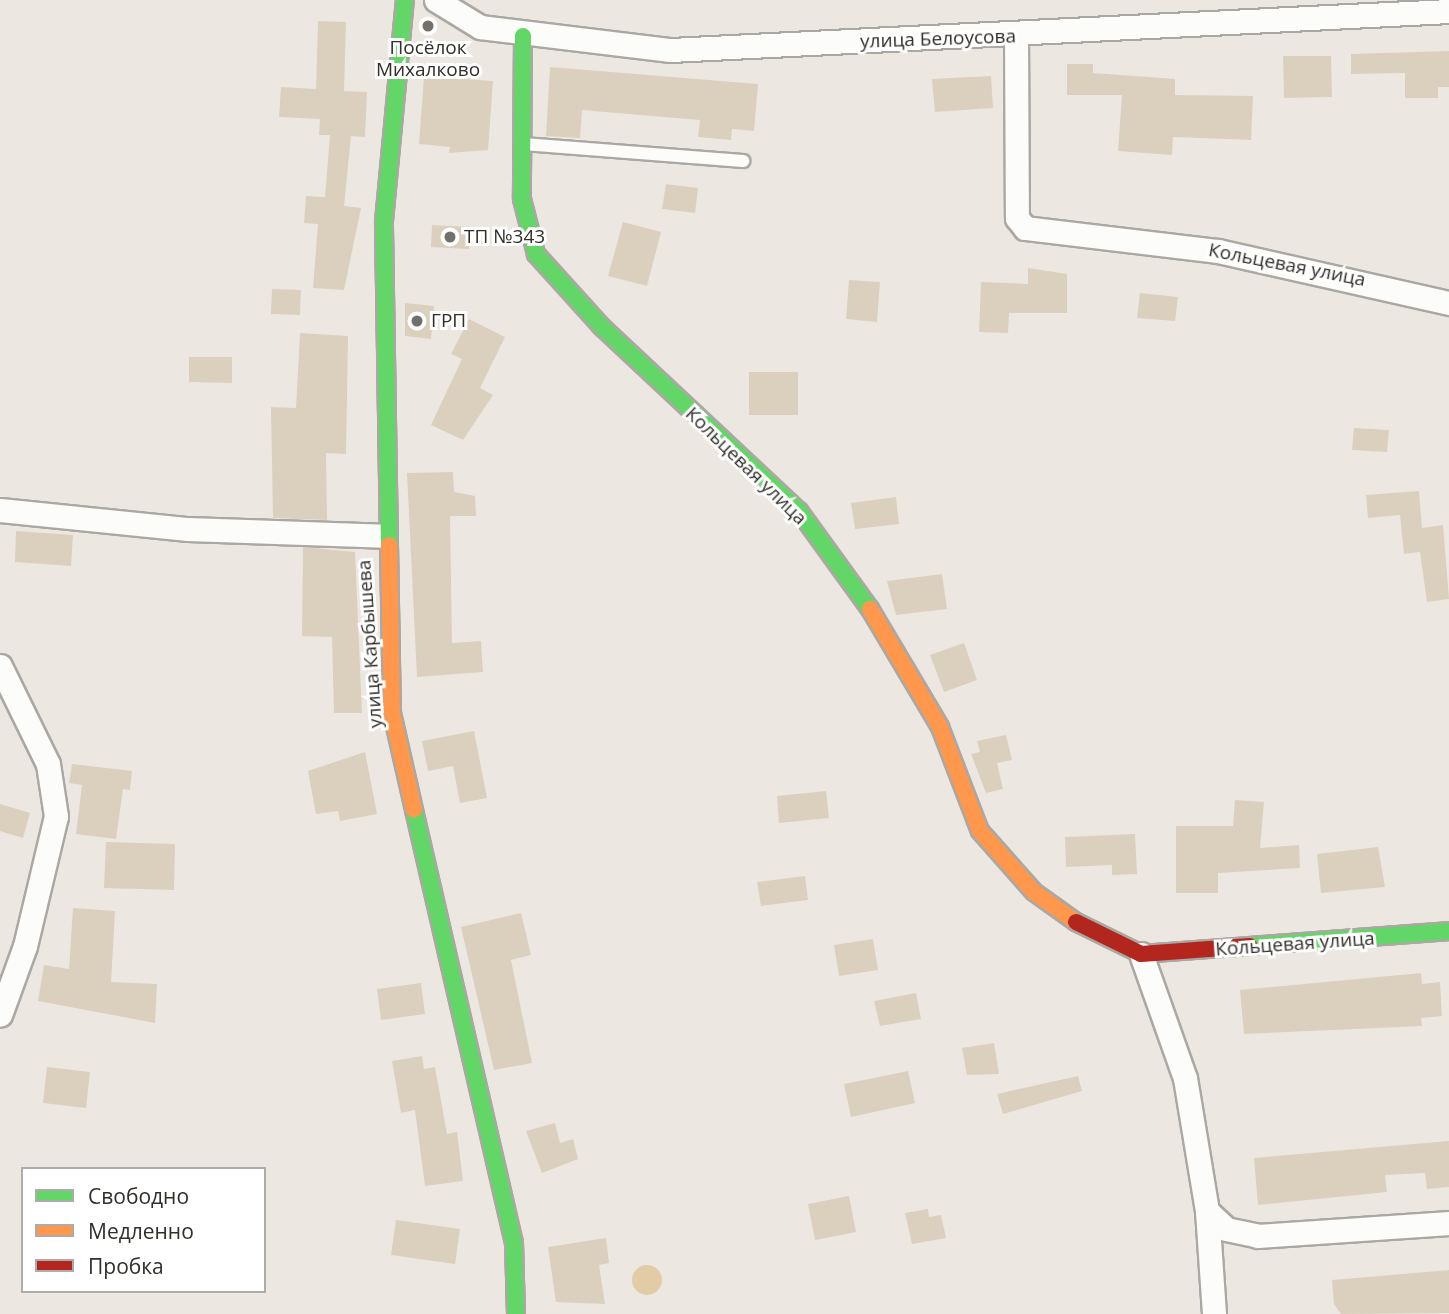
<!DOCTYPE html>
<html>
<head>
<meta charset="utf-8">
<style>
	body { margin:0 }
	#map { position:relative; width:1449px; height:1314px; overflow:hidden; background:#ece8e1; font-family:"Open Sans",sans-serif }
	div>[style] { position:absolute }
	.green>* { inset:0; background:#e1cca5 }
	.round { border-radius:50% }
	.building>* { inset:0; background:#dbd0bd }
	.roads { filter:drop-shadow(2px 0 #aba8a3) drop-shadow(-2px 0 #aba8a3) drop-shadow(0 2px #aba8a3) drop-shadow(0 -2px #aba8a3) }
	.lane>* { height:12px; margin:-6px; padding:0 6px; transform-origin:6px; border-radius:6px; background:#fcfcfa }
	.street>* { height:23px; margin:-11.5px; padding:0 11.5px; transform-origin:11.5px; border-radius:11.5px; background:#fcfcfa }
	.fast>* { height:16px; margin:-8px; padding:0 8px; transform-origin:8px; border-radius:8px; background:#63d668 }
	.slow>* { height:16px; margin:-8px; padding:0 8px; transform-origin:8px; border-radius:8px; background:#ff974d }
	.jam>* { height:16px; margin:-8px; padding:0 8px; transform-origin:8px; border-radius:8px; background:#b3261e }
	.dots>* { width:19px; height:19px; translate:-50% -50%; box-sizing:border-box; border:4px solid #fff; border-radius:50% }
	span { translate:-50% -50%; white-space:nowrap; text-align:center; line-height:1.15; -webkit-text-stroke:6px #fff; paint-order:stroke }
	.street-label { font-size:19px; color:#322f2b }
	.poi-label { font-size:19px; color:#322f2b }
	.left { translate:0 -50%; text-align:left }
	.legend { position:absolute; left:21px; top:1167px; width:245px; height:126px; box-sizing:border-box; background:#fff; border:2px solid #adacaa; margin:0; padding:9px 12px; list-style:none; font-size:21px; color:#322f2b }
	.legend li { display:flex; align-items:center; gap:14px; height:35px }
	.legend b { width:35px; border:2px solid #adacaa }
</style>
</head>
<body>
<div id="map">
	<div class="green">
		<div class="round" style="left:632px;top:1265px;width:30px;height:30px"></div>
	</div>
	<div class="building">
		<div style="clip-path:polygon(318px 21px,346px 22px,344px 91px,367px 92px,365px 137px,351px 136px,344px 206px,361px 208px,344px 290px,313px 288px,318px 224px,304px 223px,306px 196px,325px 197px,330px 135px,319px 135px,320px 119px,279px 117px,281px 87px,316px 89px)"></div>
		<div style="clip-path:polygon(1449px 51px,1449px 87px,1438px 87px,1438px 98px,1405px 98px,1405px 73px,1351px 74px,1351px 54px)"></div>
		<div style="clip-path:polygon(1283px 56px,1331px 56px,1332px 97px,1284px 98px)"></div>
		<div style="clip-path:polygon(1067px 64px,1093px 64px,1093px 73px,1175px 79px,1175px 95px,1253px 96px,1251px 140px,1173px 137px,1172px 155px,1118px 151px,1122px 95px,1067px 95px)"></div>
		<div style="clip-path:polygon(550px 67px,758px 84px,754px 131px,732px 129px,731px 140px,698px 137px,700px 120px,582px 110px,580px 138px,546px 136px)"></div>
		<div style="clip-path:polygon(424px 76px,493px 81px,488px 150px,449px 153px,450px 147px,419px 144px)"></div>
		<div style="clip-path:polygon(991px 76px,993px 108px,935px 112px,932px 79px)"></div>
		<div style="clip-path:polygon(666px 184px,698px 188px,695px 213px,662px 209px)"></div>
		<div style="clip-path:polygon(623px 222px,661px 232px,647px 286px,608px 276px)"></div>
		<div style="clip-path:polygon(432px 225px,470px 227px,469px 249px,431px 247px)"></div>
		<div style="clip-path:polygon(1028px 268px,1067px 274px,1067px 313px,1009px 313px,1008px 333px,979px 332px,981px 282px,1028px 284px)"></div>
		<div style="clip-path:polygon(849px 280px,880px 282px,877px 322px,846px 319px)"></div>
		<div style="clip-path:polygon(272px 289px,301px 290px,300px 315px,271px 314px)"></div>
		<div style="clip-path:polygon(1140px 293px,1178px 297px,1175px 321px,1137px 318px)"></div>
		<div style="clip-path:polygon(405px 303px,434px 306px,431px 339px,405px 336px)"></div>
		<div style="clip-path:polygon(469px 319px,505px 337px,480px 388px,493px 395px,463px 440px,431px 425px,462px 359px,451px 354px)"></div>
		<div style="clip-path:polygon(300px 333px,348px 336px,346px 454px,326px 453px,327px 520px,273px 518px,271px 407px,296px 408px)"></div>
		<div style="clip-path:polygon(189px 357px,232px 357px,232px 383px,189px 382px)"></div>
		<div style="clip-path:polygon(749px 372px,798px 372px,798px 415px,749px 415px)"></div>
		<div style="clip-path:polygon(1354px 428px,1389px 430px,1387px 452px,1352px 450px)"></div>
		<div style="clip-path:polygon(453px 472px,454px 492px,475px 496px,476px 516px,450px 516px,452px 643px,481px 641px,483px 672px,417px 677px,407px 473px)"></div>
		<div style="clip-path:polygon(1419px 491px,1422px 528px,1443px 525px,1449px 599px,1427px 602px,1420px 552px,1404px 554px,1400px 515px,1368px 518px,1366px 495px)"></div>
		<div style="clip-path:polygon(896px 497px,899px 524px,855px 529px,851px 503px)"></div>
		<div style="clip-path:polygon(16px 531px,73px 535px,71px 566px,15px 562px)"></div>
		<div style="clip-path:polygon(303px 547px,355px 552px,362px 713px,334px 713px,332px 637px,302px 636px)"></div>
		<div style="clip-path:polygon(942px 574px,947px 609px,896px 615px,887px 581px)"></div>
		<div style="clip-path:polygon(964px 643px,977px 680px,944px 692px,930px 655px)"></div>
		<div style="clip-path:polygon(474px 731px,487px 798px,460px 803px,453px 766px,428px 771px,422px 741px)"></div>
		<div style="clip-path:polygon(1006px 735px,1012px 760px,997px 763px,1003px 789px,986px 793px,971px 754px,980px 752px,977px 741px)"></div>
		<div style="clip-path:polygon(365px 752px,377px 814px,340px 821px,338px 811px,316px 814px,308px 771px)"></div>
		<div style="clip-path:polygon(72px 764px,132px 771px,130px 790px,123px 789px,116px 839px,76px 834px,82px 785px,69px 783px)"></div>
		<div style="clip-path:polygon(826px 791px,829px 818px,779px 823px,777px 796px)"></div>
		<div style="clip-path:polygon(1235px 800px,1264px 802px,1260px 848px,1299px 845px,1300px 868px,1218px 873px,1218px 893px,1176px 893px,1176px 826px,1233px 826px)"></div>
		<div style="clip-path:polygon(0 804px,30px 813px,23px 838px,0 831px)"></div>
		<div style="clip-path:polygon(1135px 834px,1137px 874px,1112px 875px,1112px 865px,1066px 867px,1065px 837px)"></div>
		<div style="clip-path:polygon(106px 842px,175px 844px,174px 890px,104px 888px)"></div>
		<div style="clip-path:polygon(1378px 847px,1385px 887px,1321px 893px,1317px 854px)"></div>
		<div style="clip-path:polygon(805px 876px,808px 900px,761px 906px,757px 882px)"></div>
		<div style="clip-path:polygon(73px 908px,115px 911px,111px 982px,157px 984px,155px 1023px,38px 1001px,44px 965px,69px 969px)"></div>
		<div style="clip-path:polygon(521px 913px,531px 955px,511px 960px,532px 1063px,494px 1070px,461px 927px)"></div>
		<div style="clip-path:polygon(873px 939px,878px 970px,839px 976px,834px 945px)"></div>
		<div style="clip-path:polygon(1421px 973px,1422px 984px,1440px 982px,1442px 1016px,1421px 1018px,1422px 1026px,1244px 1034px,1240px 990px)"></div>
		<div style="clip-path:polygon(421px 983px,425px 1014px,381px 1020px,377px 989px)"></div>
		<div style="clip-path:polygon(916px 993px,921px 1019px,880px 1026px,874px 1001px)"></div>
		<div style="clip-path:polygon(994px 1043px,999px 1074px,967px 1075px,962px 1048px)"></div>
		<div style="clip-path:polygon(422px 1056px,424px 1069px,435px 1067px,447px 1134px,457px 1132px,463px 1181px,425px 1186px,415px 1110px,401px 1113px,392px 1061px)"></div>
		<div style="clip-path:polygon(47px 1067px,90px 1072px,86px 1108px,43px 1103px)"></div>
		<div style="clip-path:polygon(908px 1071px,915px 1103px,851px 1117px,844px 1084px)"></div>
		<div style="clip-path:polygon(1078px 1076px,1082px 1091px,1003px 1114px,997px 1094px)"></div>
		<div style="clip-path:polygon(555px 1123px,560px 1143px,573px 1139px,578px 1159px,542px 1173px,526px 1131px)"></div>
		<div style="clip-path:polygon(1449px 1141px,1449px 1187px,1427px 1189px,1425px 1173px,1385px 1175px,1387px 1192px,1258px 1205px,1254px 1158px)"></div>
		<div style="clip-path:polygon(849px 1196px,856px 1232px,815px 1240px,808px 1204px)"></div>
		<div style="clip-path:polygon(928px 1209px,929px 1217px,941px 1215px,946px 1238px,912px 1244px,905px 1213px)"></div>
		<div style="clip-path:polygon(396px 1220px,460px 1229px,455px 1264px,391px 1255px)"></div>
		<div style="clip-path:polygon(606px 1238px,609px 1263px,599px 1265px,605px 1304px,556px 1302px,548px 1247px)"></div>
		<div style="clip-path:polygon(1449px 1270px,1449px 1313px,1341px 1314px,1334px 1304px,1332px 1280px)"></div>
	</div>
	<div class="roads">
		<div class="lane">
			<div style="left:523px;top:144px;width:221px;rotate:4.4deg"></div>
		</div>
		<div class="street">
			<div style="left:436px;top:0;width:52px;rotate:31.5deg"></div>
			<div style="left:480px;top:27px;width:192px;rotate:6.9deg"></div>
			<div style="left:671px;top:50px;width:779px;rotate:-2.87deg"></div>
			<div style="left:1016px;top:36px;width:182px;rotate:89.7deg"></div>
			<div style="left:1017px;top:218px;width:13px;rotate:51deg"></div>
			<div style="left:1025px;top:228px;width:194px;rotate:6.8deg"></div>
			<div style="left:1218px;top:251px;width:237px;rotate:12.7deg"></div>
			<div style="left:0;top:510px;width:189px;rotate:5.8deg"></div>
			<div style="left:188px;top:529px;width:196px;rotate:2deg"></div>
			<div style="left:0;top:666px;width:109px;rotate:63.9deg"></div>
			<div style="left:48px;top:764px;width:53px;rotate:81.3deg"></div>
			<div style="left:56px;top:816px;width:134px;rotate:103.4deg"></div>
			<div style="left:25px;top:946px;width:73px;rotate:109.9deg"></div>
			<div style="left:1141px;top:954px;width:132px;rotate:70.5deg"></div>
			<div style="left:1185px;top:1078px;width:135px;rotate:80.6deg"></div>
			<div style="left:1207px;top:1211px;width:103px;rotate:86.1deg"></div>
			<div style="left:1207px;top:1211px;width:26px;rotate:43deg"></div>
			<div style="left:1226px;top:1229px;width:33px;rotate:12deg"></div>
			<div style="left:1258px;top:1236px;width:191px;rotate:-3.9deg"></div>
		</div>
		<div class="fast">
			<div style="left:523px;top:36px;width:163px;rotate:90.4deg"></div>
			<div style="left:522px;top:199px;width:57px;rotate:75.7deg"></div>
			<div style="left:536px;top:254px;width:97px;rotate:47.9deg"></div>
			<div style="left:601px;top:326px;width:271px;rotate:43.1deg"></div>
			<div style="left:799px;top:511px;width:121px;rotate:54.1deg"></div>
			<div style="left:389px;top:545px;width:324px;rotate:-90.9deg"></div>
			<div style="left:384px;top:221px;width:222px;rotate:-84.6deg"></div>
			<div style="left:414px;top:810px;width:444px;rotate:77deg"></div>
			<div style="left:514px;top:1243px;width:71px;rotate:88.4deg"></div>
			<div style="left:1250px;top:946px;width:200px;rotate:-4.3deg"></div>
		</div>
		<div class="slow">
			<div style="left:389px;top:545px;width:168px;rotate:89deg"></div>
			<div style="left:392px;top:713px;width:99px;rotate:77.2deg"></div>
			<div style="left:870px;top:609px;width:137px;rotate:59.3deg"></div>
			<div style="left:940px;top:727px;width:111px;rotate:69deg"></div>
			<div style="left:980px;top:831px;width:81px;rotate:48.5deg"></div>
			<div style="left:1034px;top:892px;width:52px;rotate:35.5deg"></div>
		</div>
		<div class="jam">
			<div style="left:1076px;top:922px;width:72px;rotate:26.2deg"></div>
			<div style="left:1141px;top:954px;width:109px;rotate:-4.2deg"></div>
		</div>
	</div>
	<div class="dots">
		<div style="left:428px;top:26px;background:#73706b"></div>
		<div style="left:450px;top:237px;background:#73706b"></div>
		<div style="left:417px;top:321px;background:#73706b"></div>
	</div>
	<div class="street-label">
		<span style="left:938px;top:39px;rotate:-2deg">улица Белоусова</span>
		<span style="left:1287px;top:265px;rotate:11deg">Кольцевая улица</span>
		<span style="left:746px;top:466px;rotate:44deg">Кольцевая улица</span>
		<span style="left:370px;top:644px;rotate:-94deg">улица Карбышева</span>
		<span style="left:1295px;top:944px;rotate:-4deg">Кольцевая улица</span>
	</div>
	<div class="poi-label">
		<span style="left:428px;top:59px">Посёлок<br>Михалково</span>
		<span class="left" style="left:464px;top:237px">ТП №343</span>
		<span class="left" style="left:431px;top:321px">ГРП</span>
	</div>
	<ul class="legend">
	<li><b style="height:9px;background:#63d668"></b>Свободно</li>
	<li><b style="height:9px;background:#ff974d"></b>Медленно</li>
	<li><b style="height:9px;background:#b3261e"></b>Пробка</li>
	</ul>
</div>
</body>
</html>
